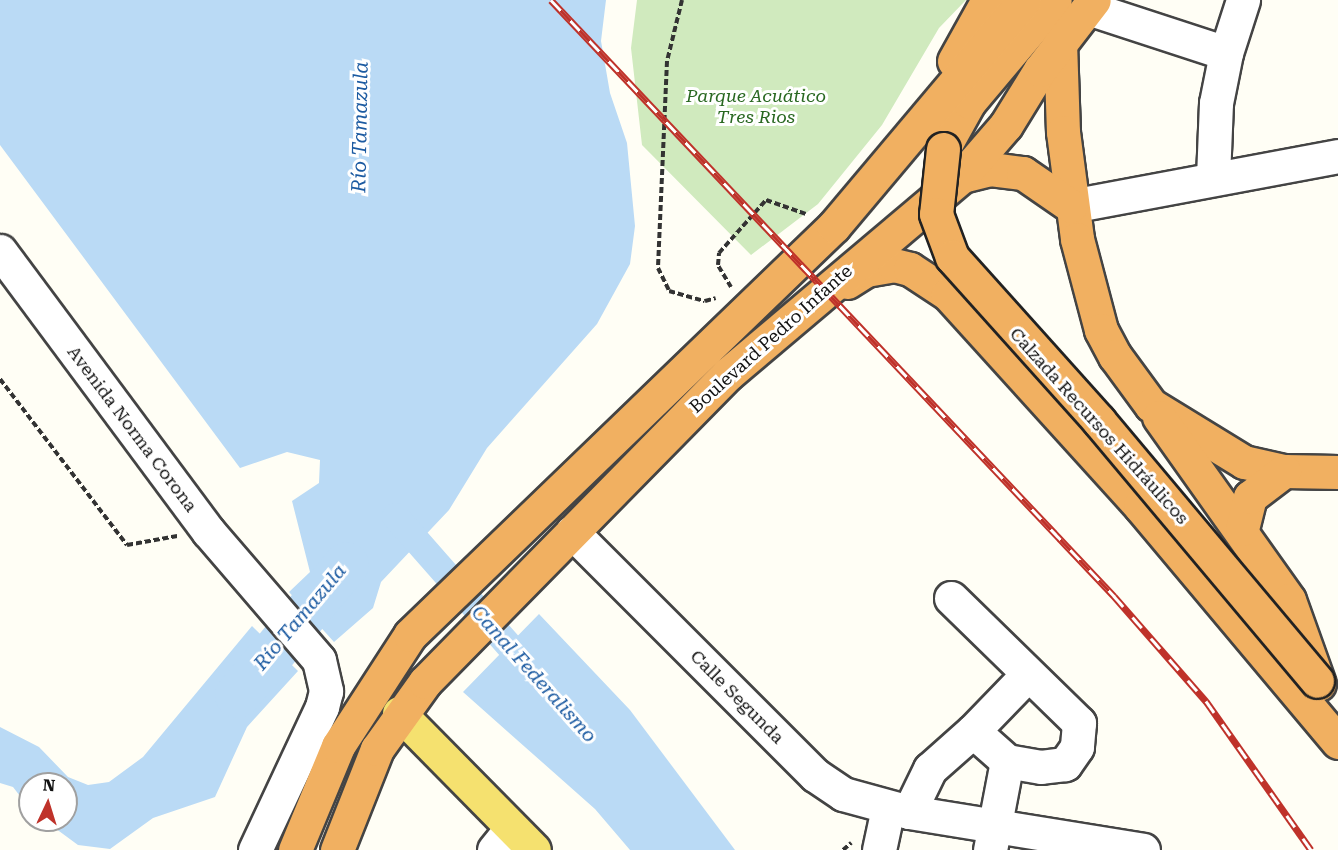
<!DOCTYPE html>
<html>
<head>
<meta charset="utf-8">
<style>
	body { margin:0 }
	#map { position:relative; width:1338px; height:850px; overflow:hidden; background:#fffef5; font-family:"Roboto Serif",serif }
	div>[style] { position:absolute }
	.green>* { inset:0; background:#d0eabe }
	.water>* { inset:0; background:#badaf5 }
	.canal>* { height:27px; margin:-13.5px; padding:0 13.5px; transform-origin:13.5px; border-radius:13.5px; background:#badaf5 }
	.river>* { height:45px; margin:-22.5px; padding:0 22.5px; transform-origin:22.5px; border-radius:22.5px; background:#badaf5 }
	.path>* { height:4px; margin-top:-2px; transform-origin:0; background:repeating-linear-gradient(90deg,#333 0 6px,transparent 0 9px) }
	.roads { filter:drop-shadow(2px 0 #444) drop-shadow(-2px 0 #444) drop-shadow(0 2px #444) drop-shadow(0 -2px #444) }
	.minor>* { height:33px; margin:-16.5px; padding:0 16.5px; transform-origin:16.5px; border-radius:16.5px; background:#fff }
	.major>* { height:33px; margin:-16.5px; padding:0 16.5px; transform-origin:16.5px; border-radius:16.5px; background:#f5e16f }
	.highway>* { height:33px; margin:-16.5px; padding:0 16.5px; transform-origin:16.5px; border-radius:16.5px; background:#f1b061 }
	.rail>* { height:7px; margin-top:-3.5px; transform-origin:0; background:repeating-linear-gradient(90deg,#fff 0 14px,#bf322a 0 28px); box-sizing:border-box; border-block:2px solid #bf322a }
	.bridges { filter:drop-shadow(2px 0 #222) drop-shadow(-2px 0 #222) drop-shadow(0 2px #222) drop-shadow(0 -2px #222) }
	.highway-bridge>* { height:33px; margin:-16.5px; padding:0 16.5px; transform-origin:16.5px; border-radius:16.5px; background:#f1b061 }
	span { translate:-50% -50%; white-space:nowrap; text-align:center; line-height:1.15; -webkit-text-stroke:6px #fff; paint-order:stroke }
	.park-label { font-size:18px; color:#296821; font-style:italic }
	.street-label { font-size:18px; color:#111 }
	.water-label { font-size:20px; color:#1b5aa1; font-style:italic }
	.north { position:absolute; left:18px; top:772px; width:60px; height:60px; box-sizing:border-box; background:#fff; border:2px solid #a0a0a0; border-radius:50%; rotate:4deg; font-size:16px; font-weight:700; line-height:24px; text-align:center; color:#111 }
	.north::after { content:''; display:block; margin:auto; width:21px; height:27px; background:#bf322a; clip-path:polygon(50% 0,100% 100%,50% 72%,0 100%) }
</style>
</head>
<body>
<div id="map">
	<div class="green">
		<div style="clip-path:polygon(637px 0,966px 0,939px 28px,882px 125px,818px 204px,751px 255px,642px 145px,631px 48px)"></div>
	</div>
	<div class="water">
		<div style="clip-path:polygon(0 0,606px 0,601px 41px,610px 93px,627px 143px,635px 226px,630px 264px,597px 324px,487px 448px,449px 510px,381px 582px,373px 608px,334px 642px,289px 592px,310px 572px,292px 501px,319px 483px,320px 460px,287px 452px,240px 468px,0 145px)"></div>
		<div style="clip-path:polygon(539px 614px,630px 710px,735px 850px,630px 850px,595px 809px,463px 692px)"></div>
		<div style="clip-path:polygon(252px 626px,298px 671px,247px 727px,215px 797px,153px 818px,110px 849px,78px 845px,44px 820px,66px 820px,66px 784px,30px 784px,30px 809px,13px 787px,0 783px,0 727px,39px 747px,68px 777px,88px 785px,109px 782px,143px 757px)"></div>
	</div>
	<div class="canal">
		<div style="left:395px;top:516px;width:208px;rotate:48.7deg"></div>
	</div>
	<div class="river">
		<div style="left:237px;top:695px;width:170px;rotate:-50.2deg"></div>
	</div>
	<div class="path">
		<div style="left:682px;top:0;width:63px;rotate:103.8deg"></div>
		<div style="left:667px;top:61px;width:207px;rotate:92.5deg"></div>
		<div style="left:658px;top:268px;width:25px;rotate:64deg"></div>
		<div style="left:669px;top:291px;width:37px;rotate:16deg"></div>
		<div style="left:705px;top:301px;width:11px;rotate:-15deg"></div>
		<div style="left:731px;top:287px;width:26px;rotate:-121deg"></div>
		<div style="left:718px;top:265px;width:12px;rotate:-85deg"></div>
		<div style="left:719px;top:253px;width:71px;rotate:-48.4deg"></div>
		<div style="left:766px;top:200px;width:42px;rotate:19.3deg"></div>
		<div style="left:0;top:379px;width:209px;rotate:52.6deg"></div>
		<div style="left:127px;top:545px;width:51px;rotate:-10.2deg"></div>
		<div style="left:843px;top:850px;width:11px;rotate:-41deg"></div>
	</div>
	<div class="roads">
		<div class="minor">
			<div style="left:1088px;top:8px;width:145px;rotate:18.1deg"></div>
			<div style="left:1226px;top:53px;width:51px;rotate:101.3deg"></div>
			<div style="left:1216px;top:103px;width:74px;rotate:92.3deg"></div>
			<div style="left:1226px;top:53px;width:56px;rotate:-72.2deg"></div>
			<div style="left:1071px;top:206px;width:272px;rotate:-10.6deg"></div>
			<div style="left:0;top:251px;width:349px;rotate:53.4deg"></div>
			<div style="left:208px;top:531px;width:170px;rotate:49.3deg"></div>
			<div style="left:319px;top:660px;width:32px;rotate:77deg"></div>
			<div style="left:326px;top:691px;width:16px;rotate:104deg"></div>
			<div style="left:322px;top:707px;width:158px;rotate:115.1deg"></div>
			<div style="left:572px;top:532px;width:344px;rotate:45deg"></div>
			<div style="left:815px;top:775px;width:34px;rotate:34deg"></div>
			<div style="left:843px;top:794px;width:68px;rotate:15.3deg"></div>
			<div style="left:909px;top:812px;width:237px;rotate:9.2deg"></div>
			<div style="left:951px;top:598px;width:179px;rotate:44.3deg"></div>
			<div style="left:1079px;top:723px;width:24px;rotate:95deg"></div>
			<div style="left:1077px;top:747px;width:21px;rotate:125deg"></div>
			<div style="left:1065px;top:764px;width:24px;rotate:173deg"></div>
			<div style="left:1041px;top:767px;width:35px;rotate:-170deg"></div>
			<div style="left:973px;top:731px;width:79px;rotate:-46deg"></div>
			<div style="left:909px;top:812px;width:48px;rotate:-64deg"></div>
			<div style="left:930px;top:769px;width:57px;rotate:-41.5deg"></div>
			<div style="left:973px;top:731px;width:45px;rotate:41.4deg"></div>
			<div style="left:1007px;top:761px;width:91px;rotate:100.8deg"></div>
			<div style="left:494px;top:850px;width:28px;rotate:-51deg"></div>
			<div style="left:879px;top:850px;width:43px;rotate:-77.9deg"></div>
		</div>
		<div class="major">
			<div style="left:399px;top:713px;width:192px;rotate:45.4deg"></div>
		</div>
		<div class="highway">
			<div style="left:1060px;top:42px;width:90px;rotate:88.1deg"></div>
			<div style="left:1063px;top:132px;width:108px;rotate:82.5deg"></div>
			<div style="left:1077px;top:239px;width:94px;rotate:75.2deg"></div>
			<div style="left:1101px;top:330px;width:30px;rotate:62deg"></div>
			<div style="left:1115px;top:356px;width:61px;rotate:53.7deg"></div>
			<div style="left:1151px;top:405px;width:109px;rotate:31.5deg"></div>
			<div style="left:1244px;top:462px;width:41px;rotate:12.7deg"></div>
			<div style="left:1284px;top:471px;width:54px;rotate:1.1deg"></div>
			<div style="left:954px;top:61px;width:70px;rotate:-60.9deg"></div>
			<div style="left:943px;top:149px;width:54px;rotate:-61deg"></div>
			<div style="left:969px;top:102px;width:133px;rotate:-49.9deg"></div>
			<div style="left:962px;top:176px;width:29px;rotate:-14deg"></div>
			<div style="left:990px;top:169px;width:33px;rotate:7deg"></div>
			<div style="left:1023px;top:173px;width:58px;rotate:34.5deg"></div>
			<div style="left:847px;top:282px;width:22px;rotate:-32deg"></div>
			<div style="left:866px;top:270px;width:28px;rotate:-10deg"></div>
			<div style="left:894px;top:265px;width:16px;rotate:14deg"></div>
			<div style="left:910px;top:269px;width:45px;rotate:33.3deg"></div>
			<div style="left:948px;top:294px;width:286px;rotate:47.8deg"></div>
			<div style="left:1140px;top:506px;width:308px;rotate:50deg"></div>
			<div style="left:1159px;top:417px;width:224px;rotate:54.6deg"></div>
			<div style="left:1289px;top:600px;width:89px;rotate:70.3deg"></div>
			<div style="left:1242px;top:529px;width:33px;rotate:-76deg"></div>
			<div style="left:1250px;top:497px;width:43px;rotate:-37.4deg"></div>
			<div style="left:295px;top:850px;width:113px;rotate:-67.5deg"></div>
			<div style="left:338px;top:746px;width:132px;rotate:-57deg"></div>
			<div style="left:410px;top:635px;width:589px;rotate:-43.97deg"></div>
			<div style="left:834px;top:226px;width:295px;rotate:-49.9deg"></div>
			<div style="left:337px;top:850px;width:109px;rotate:-68.4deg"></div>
			<div style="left:377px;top:749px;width:82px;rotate:-54.4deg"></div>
			<div style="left:425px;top:682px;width:433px;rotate:-45.5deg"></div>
			<div style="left:729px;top:373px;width:305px;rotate:-40.2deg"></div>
			<div style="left:962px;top:176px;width:67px;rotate:-49.2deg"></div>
			<div style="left:1006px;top:125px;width:65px;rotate:-58.3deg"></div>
			<div style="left:1040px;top:70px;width:88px;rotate:-52.4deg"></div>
		</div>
	</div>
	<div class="rail">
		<div style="left:551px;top:0;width:820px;rotate:46.63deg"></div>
		<div style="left:1114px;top:596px;width:140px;rotate:48.8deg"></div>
		<div style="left:1206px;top:701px;width:182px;rotate:54.8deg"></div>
	</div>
	<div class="bridges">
		<div class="highway-bridge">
			<div style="left:943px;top:149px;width:65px;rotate:96.1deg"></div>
			<div style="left:936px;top:214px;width:46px;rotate:69.6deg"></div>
			<div style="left:952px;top:257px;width:220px;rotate:48.1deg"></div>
			<div style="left:1099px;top:421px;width:339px;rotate:50deg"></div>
		</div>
	</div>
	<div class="park-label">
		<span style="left:756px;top:107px">Parque Acuático<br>Tres Rios</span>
	</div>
	<div class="street-label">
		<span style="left:771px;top:339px;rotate:-42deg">Boulevard Pedro Infante</span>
		<span style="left:1099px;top:426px;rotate:48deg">Calzada Recursos Hidráulicos</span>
		<span style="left:132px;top:429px;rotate:53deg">Avenida Norma Corona</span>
		<span style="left:737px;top:697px;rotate:45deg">Calle Segunda</span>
	</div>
	<div class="water-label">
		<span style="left:360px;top:127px;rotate:-89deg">Río Tamazula</span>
		<span style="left:300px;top:617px;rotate:-50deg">Río Tamazula</span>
		<span style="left:534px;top:674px;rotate:48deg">Canal Federalismo</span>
	</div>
	<div class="north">N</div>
</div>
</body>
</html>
